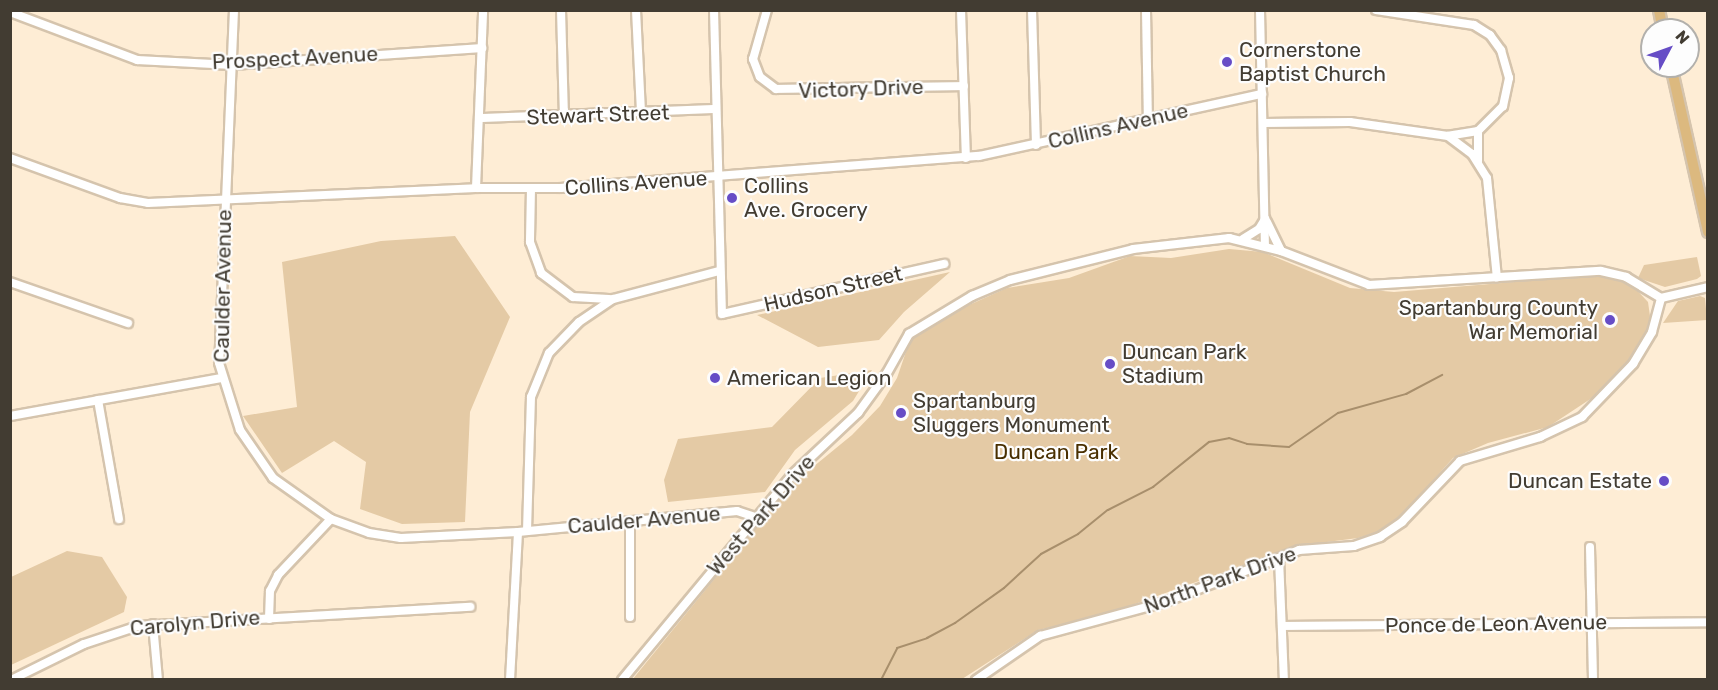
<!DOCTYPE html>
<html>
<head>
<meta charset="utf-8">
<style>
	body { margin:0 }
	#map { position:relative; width:1718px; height:690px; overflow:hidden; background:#feedd5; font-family:Rubik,sans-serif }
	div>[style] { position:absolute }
	.green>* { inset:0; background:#e4caa5 }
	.stream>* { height:2px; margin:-1px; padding:0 1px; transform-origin:1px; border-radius:1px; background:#a88f6c }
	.roads { filter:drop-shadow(2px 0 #d5c4ad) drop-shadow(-2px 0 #d5c4ad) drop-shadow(0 2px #d5c4ad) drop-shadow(0 -2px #d5c4ad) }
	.minor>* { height:8px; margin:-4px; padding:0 4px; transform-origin:4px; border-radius:4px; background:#fff }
	.major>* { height:10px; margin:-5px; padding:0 5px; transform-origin:5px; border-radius:5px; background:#dcb97f }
	.dots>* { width:16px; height:16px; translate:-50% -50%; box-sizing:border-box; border:3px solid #fdfdfd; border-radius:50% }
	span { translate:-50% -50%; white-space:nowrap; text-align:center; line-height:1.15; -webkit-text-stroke:4.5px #fdfdfd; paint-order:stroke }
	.poi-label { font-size:21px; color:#423c32 }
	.left { translate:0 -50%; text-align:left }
	.right { translate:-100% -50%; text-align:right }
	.street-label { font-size:21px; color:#423c32 }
	.park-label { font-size:21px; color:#492f00 }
	.frame { position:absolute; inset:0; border:12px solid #423c32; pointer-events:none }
	.north { position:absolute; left:1640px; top:18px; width:60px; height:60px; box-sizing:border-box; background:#fdfdfd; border:2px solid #b2b0ac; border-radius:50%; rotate:49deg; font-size:16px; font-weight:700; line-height:24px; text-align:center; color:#423c32 }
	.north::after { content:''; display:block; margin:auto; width:21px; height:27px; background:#664dc6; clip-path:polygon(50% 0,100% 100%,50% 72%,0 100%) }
</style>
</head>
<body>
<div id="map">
	<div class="green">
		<div style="clip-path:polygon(455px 236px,510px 317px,470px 412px,465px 522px,402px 524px,360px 509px,366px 462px,334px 441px,282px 473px,243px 416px,297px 407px,282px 262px,381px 241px)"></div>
		<div style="clip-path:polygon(1229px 249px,1263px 252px,1350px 288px,1394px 292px,1599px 275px,1632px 285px,1648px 302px,1651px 323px,1629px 362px,1601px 392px,1548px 427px,1488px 443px,1453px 458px,1402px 515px,1383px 530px,1358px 538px,1296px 546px,1107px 614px,1038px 630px,962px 679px,632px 680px,791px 485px,852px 435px,880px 406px,897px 378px,910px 340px,949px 314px,1007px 288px,1069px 278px,1130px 256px,1171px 258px)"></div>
		<div style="clip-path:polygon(1697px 257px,1701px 276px,1697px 279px,1665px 287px,1638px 278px,1644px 265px)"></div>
		<div style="clip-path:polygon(950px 272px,904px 312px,879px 340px,818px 347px,757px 315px)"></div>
		<div style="clip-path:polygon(1700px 296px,1705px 298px,1707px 320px,1663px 323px,1678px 301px)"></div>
		<div style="clip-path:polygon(872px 370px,853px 401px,795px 450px,765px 492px,668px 502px,664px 480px,678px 439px,772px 427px,820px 378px)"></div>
		<div style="clip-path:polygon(67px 551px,102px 557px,127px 597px,124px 612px,11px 665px,11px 577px)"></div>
	</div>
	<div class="stream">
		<div style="left:881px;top:680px;width:36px;rotate:-63deg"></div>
		<div style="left:897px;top:648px;width:32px;rotate:-18deg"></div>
		<div style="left:927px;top:638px;width:32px;rotate:-28deg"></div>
		<div style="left:955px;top:623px;width:60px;rotate:-35.5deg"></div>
		<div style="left:1004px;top:588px;width:50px;rotate:-42.6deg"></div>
		<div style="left:1041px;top:554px;width:42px;rotate:-28.4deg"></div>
		<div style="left:1078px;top:534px;width:38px;rotate:-39deg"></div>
		<div style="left:1108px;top:510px;width:51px;rotate:-27.1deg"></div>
		<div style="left:1153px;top:487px;width:72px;rotate:-38.8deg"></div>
		<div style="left:1209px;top:442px;width:20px;rotate:-11deg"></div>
		<div style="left:1229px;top:438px;width:19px;rotate:18deg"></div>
		<div style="left:1247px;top:444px;width:42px;rotate:4.1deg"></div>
		<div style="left:1289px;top:447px;width:60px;rotate:-34.8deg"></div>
		<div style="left:1338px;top:413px;width:71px;rotate:-15.6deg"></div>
		<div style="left:1406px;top:394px;width:41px;rotate:-27.8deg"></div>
	</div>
	<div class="roads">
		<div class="minor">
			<div style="left:234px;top:10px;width:353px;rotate:92.4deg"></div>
			<div style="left:219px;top:363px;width:70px;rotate:72.6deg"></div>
			<div style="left:240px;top:430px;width:58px;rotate:55.5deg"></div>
			<div style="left:273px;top:478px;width:71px;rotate:35.3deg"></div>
			<div style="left:331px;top:519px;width:40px;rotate:20.2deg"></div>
			<div style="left:369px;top:533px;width:32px;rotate:9deg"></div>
			<div style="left:401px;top:538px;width:117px;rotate:-2.9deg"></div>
			<div style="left:518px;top:532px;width:220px;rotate:-5.5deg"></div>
			<div style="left:737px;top:511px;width:20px;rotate:18deg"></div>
			<div style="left:561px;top:10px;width:107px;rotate:88.4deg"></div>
			<div style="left:636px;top:10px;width:104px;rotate:87.2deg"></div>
			<div style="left:714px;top:10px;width:304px;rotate:88.5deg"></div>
			<div style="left:722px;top:314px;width:228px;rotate:-12.7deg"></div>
			<div style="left:767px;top:10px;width:51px;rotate:105.9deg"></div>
			<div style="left:753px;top:59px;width:19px;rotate:69deg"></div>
			<div style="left:760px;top:77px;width:20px;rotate:37deg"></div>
			<div style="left:776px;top:89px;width:188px;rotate:-0.9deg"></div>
			<div style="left:961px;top:10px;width:148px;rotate:88.1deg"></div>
			<div style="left:1032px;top:10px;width:135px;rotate:88.3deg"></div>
			<div style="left:1146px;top:10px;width:110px;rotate:89deg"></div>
			<div style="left:1260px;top:10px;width:235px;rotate:88.8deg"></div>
			<div style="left:1376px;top:10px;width:99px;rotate:8.7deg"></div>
			<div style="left:1474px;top:25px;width:19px;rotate:32deg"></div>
			<div style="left:1490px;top:35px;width:19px;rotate:54deg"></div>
			<div style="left:1501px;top:50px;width:29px;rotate:74deg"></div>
			<div style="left:1509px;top:78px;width:29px;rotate:102deg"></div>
			<div style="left:1503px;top:106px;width:35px;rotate:135deg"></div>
			<div style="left:1478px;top:131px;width:30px;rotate:171deg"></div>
			<div style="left:10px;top:12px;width:136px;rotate:20.7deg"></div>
			<div style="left:137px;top:60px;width:95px;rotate:3deg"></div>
			<div style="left:232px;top:65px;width:251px;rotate:-3.9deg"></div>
			<div style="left:480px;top:118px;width:236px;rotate:-2.2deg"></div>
			<div style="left:1264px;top:123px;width:86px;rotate:-0.7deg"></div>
			<div style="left:1350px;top:122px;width:99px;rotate:8.1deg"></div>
			<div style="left:1448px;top:136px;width:30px;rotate:37deg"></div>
			<div style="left:1472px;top:154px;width:28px;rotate:58deg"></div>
			<div style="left:1487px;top:178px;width:100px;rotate:84.3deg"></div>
			<div style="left:1478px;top:131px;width:30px;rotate:90deg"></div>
			<div style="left:10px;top:158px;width:117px;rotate:20deg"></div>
			<div style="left:120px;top:198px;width:28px;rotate:10deg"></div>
			<div style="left:148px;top:203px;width:328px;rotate:-2.6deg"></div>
			<div style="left:476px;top:188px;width:85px"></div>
			<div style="left:561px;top:188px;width:419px;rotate:-4.4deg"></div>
			<div style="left:979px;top:156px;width:290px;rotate:-12.4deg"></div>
			<div style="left:476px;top:188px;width:178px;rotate:-87.7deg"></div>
			<div style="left:531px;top:188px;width:54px;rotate:91.1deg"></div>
			<div style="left:530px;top:242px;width:33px;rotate:70deg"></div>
			<div style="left:541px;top:273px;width:40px;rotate:37deg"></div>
			<div style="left:573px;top:297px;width:36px;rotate:3deg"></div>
			<div style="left:1267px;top:222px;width:32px;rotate:64deg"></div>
			<div style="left:1243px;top:239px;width:19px;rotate:-32deg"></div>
			<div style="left:1259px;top:229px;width:12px;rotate:-59deg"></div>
			<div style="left:10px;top:282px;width:125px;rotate:19.2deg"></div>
			<div style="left:98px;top:400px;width:121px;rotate:80deg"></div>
			<div style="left:10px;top:416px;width:215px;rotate:-10.2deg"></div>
			<div style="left:527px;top:531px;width:134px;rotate:-88.3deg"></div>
			<div style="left:531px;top:397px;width:48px;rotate:-67.8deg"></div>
			<div style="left:549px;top:353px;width:43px;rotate:-45.9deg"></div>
			<div style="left:579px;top:322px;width:41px;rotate:-34.1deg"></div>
			<div style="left:613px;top:299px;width:110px;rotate:-14.8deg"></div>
			<div style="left:1590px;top:547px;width:133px;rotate:88.7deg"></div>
			<div style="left:1279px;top:558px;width:122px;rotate:87.7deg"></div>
			<div style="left:630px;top:617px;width:95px;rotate:-90deg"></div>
			<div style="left:269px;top:619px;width:28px;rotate:-88deg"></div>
			<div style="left:270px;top:591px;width:18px;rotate:-63deg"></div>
			<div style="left:278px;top:575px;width:77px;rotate:-46.6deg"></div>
			<div style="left:153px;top:624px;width:56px;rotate:84.9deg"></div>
			<div style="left:1284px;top:626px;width:424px;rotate:-0.5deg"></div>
			<div style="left:11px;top:680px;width:81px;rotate:-26.3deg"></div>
			<div style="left:84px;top:644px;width:57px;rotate:-18.4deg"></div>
			<div style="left:138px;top:626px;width:333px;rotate:-3.3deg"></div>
			<div style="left:510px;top:680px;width:148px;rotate:-86.9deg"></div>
			<div style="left:622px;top:680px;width:266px;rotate:-50.3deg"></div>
			<div style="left:792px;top:475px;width:91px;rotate:-43.2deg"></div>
			<div style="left:858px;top:413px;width:49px;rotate:-54.1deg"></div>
			<div style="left:887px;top:373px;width:45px;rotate:-60.6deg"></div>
			<div style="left:909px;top:334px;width:74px;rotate:-31.1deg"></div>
			<div style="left:972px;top:296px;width:41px;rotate:-22.8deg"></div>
			<div style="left:1010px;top:280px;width:127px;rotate:-14.1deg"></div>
			<div style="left:1133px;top:249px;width:97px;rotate:-6.5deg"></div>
			<div style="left:1229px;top:238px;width:54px;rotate:14deg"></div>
			<div style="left:1281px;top:251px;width:94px;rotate:21.1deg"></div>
			<div style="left:1369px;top:285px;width:232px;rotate:-3.5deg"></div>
			<div style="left:1601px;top:271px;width:26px;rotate:13deg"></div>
			<div style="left:1626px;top:277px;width:41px;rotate:31deg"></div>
			<div style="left:1661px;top:298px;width:48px;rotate:-13.2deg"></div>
			<div style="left:976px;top:680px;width:78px;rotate:-34.5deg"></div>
			<div style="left:1040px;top:636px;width:130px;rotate:-15.2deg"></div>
			<div style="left:1165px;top:602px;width:144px;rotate:-21.2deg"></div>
			<div style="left:1299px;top:550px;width:55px;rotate:-4.2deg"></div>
			<div style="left:1354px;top:546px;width:28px;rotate:-19deg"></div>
			<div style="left:1380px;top:537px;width:27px;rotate:-34deg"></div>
			<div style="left:1402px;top:522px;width:84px;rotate:-46.4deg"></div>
			<div style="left:1460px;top:461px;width:84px;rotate:-16.7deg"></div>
			<div style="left:1540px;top:437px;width:47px;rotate:-25.5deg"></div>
			<div style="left:1582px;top:417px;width:74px;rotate:-46.1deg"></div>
			<div style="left:1633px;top:364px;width:37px;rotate:-59deg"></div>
			<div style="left:1652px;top:332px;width:35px;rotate:-75deg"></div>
		</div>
		<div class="major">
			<div style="left:1659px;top:10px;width:20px;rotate:79deg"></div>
			<div style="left:1671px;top:66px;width:170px;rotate:77.4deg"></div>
		</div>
	</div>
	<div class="dots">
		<div style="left:1227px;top:62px;background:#664dc6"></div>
		<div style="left:732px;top:198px;background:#664dc6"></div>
		<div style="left:1610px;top:320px;background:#664dc6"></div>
		<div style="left:1110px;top:364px;background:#664dc6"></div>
		<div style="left:715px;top:378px;background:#664dc6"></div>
		<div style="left:901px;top:413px;background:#664dc6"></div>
		<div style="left:1664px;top:481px;background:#664dc6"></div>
	</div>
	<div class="poi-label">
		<span class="left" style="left:1239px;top:62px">Cornerstone<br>Baptist Church</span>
		<span class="left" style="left:744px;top:198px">Collins<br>Ave. Grocery</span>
		<span class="right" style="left:1598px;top:320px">Spartanburg County<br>War Memorial</span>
		<span class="left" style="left:1122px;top:364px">Duncan Park<br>Stadium</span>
		<span class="left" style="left:727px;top:378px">American Legion</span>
		<span class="left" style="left:913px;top:413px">Spartanburg<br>Sluggers Monument</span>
		<span class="right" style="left:1652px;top:481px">Duncan Estate</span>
	</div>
	<div class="street-label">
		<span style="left:295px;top:58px;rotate:-3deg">Prospect Avenue</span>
		<span style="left:861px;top:89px;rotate:-2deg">Victory Drive</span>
		<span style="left:598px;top:115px;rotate:-2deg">Stewart Street</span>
		<span style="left:1118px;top:126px;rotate:-13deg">Collins Avenue</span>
		<span style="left:636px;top:183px;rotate:-4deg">Collins Avenue</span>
		<span style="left:223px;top:286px;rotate:-89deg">Caulder Avenue</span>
		<span style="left:833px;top:289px;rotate:-13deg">Hudson Street</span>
		<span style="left:761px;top:515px;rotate:-49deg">West Park Drive</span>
		<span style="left:644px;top:520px;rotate:-5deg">Caulder Avenue</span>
		<span style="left:1220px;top:580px;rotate:-20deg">North Park Drive</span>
		<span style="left:195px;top:623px;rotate:-5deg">Carolyn Drive</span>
		<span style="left:1496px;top:624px;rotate:-1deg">Ponce de Leon Avenue</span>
	</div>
	<div class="park-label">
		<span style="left:1056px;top:452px">Duncan Park</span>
	</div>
	<div class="frame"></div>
	<div class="north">N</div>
</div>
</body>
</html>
